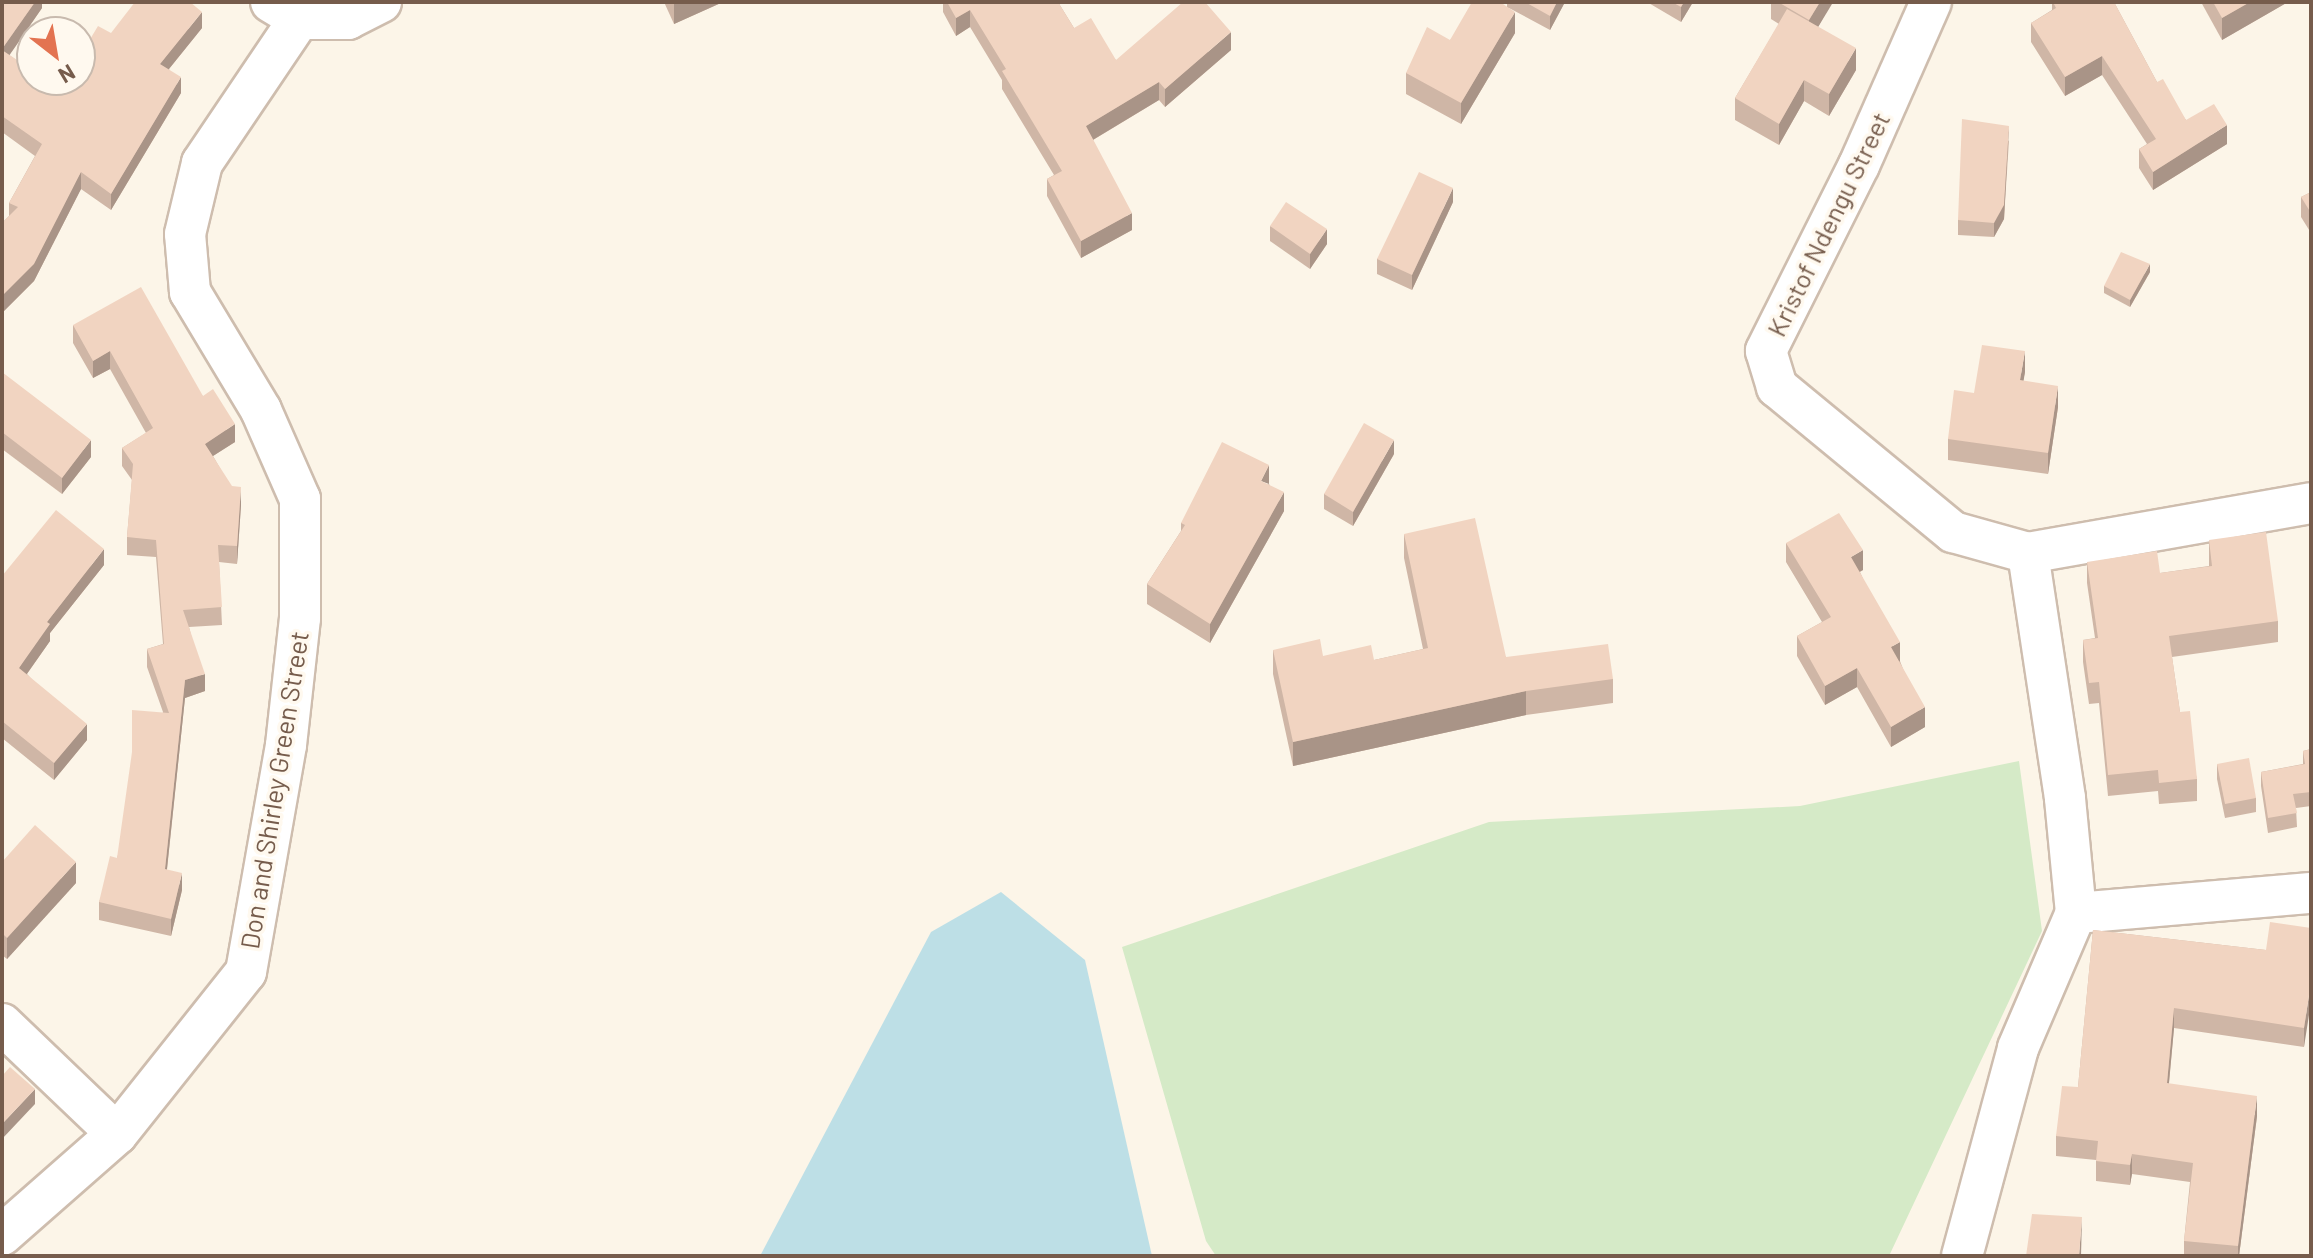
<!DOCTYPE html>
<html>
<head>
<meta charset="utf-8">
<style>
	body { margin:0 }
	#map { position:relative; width:2313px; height:1258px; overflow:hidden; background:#fcf5e8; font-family:Barlow,sans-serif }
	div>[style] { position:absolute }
	.green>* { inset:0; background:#d5eac7 }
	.water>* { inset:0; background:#bddfe6 }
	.roads { filter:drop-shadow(2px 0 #cebdae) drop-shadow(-2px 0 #cebdae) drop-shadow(0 2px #cebdae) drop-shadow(0 -2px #cebdae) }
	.minor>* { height:40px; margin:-20px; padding:0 20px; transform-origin:20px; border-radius:20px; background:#fff }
	.wall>* { inset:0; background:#cfb6a6 }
	.shaded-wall>* { inset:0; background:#a99487 }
	.building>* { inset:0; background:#f1d4c1 }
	span { translate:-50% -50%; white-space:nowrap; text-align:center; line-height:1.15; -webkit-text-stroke:7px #fff9ef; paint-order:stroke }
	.street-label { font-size:26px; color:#765c4c }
	.frame { position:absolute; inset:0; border:4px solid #765c4c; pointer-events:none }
	.north { position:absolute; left:16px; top:16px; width:80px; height:80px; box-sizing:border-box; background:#fff9ef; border:2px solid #c8baae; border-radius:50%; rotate:149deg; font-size:22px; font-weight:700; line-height:32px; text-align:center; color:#765c4c }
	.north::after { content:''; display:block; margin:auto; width:28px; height:36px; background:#e37351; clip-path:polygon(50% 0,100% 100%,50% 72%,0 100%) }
</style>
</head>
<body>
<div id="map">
	<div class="green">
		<div style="clip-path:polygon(2019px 761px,2042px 931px,1889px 1256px,1216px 1256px,1206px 1241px,1122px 947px,1489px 822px,1800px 806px)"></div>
	</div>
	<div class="water">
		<div style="clip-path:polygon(1001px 892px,1085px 960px,1152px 1256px,760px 1256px,931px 932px)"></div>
	</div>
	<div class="roads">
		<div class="minor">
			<div style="left:271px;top:2px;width:33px;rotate:31deg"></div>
			<div style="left:299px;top:19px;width:49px"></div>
			<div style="left:348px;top:19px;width:37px;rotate:-27deg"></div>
			<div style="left:1931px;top:2px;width:178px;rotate:113.8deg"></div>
			<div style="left:1859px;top:165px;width:208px;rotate:116.6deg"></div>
			<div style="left:1766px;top:351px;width:38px;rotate:73deg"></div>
			<div style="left:1777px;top:387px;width:228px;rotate:39.5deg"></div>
			<div style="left:1953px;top:532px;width:78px;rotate:15.6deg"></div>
			<div style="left:2028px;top:553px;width:287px;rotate:-10deg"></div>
			<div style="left:2076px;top:913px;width:236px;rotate:-4.9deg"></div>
			<div style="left:2px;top:1024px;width:159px;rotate:43.7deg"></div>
			<div style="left:2px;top:1235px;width:153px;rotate:-41.3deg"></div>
			<div style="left:117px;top:1134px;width:207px;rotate:-51.5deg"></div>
			<div style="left:246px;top:972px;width:230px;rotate:-80deg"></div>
			<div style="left:286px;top:745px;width:128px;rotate:-83.7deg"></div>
			<div style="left:300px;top:618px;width:119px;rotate:-90deg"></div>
			<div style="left:300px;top:499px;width:97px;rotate:-113.7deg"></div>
			<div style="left:261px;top:410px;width:138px;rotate:-121deg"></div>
			<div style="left:190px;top:292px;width:58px;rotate:-94.9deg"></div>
			<div style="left:185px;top:234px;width:73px;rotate:-76.5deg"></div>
			<div style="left:202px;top:163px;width:174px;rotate:-56deg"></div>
			<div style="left:1962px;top:1256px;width:215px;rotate:-74.9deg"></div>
			<div style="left:2018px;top:1048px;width:147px;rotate:-66.8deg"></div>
			<div style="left:2076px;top:913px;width:116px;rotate:-95.5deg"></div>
			<div style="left:2065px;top:798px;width:248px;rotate:-98.6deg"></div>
		</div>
	</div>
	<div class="wall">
		<div style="clip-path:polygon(2px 2px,42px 2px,42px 8px,9px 55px,53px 85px,63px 84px,111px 33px,202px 28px,169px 69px,181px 93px,111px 210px,81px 189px,34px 281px,2px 313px,2px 223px,9px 216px,9px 203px,35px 156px,2px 132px)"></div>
		<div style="clip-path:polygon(664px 2px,723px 2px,674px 24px)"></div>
		<div style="clip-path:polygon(943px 2px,1058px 2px,1074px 28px,1116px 60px,1231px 50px,1165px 107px,1159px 100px,1093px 140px,1132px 230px,1081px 258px,1047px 196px,1047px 179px,1054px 175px,1002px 89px,1002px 80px,970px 27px,956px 36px,943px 12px)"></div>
		<div style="clip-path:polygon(1507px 2px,1565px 2px,1550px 30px,1509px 8px,1515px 33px,1461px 124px,1406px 94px,1406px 73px,1450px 40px,1507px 7px)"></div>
		<div style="clip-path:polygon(1647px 2px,1693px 2px,1681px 22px)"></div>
		<div style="clip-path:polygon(1771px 2px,1832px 2px,1818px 27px,1856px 70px,1829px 116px,1804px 101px,1779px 145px,1735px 120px,1735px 98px,1779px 24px,1771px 19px)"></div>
		<div style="clip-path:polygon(2052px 2px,2114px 2px,2157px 82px,2186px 120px,2227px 144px,2153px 190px,2139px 168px,2139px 149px,2147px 144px,2102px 75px,2065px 96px,2031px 42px,2031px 23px,2052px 10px)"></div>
		<div style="clip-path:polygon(2201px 2px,2288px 2px,2222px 40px)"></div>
		<div style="clip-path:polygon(2009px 140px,2004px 219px,1994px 237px,1958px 235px,1958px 220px)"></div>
		<div style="clip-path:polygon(2311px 192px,2311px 233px,2301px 217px,2301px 197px)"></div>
		<div style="clip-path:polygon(1453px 202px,1412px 290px,1377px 274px,1377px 259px)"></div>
		<div style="clip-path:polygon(1270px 226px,1327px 244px,1310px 269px,1270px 241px)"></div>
		<div style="clip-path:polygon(2150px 272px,2130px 307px,2104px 293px,2104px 286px)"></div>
		<div style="clip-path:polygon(73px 325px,203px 396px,235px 442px,213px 456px,241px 505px,237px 564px,219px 562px,222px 625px,189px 627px,205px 691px,185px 698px,167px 870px,182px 890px,171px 936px,99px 920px,99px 902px,117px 858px,163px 712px,147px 667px,147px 649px,163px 644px,156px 557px,127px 555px,127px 537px,132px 480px,122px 466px,122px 448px,146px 433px,110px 369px,93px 378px,73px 343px)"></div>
		<div style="clip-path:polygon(2px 372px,91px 457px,62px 494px,2px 449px)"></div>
		<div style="clip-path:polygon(2025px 372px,2023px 381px,2058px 407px,2048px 474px,1948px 460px,1948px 439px,1974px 393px)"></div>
		<div style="clip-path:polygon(1394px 454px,1353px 526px,1324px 509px,1324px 494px)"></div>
		<div style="clip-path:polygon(1269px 484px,1284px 511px,1210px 643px,1147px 604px,1147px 584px,1181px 531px,1181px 523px)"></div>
		<div style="clip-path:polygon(1404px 534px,1506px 657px,1613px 679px,1613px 703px,1526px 715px,1293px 766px,1273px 674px,1273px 650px,1323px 656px,1374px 660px,1423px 649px,1404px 558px)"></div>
		<div style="clip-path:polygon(2209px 540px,2278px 621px,2278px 642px,2172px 657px,2180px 712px,2197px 779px,2197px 801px,2159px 804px,2158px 791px,2108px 796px,2099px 703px,2089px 704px,2083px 662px,2083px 640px,2095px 638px,2087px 583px,2087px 562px,2160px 573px,2209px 566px)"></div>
		<div style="clip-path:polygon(1786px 543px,1863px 570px,1860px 572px,1900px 661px,1925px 727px,1891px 747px,1857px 687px,1825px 705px,1797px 656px,1797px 636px,1822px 622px,1786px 562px)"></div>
		<div style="clip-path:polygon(104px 565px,50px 633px,50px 641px,27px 674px,87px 740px,54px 780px,2px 738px,2px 576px)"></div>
		<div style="clip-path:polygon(2311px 749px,2311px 806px,2296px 808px,2297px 827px,2268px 833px,2261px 786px,2261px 772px,2303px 764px,2303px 751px)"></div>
		<div style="clip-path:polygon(2217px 764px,2256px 798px,2256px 812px,2225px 818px,2217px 779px)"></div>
		<div style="clip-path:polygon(2px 862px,76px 883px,7px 959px,2px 955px)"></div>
		<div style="clip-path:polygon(2311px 928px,2304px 1047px,2174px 1028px,2169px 1084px,2257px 1116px,2239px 1256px,2184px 1256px,2184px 1241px,2190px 1182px,2132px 1174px,2130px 1185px,2096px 1181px,2096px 1160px,2056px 1156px,2056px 1136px,2078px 1087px,2093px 930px,2266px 950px)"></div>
	</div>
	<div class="shaded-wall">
		<div style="clip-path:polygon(35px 2px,42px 2px,42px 8px,2px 66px,2px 49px)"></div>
		<div style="clip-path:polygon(675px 2px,723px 2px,674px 24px,674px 3px)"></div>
		<div style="clip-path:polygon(1557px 2px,1565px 2px,1550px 30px,1550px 16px)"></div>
		<div style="clip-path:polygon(1684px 2px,1693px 2px,1681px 22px,1681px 7px)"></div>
		<div style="clip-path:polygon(1820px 2px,1832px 2px,1832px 4px,1809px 42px,1809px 20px)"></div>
		<div style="clip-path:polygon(2250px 2px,2288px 2px,2222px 40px,2222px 18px)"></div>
		<div style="clip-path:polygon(970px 10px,970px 27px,956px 36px,956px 18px)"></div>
		<div style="clip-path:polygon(202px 12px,202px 28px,160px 80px,160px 64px)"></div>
		<div style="clip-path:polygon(1515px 12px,1515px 33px,1461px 124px,1461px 103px)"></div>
		<div style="clip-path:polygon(1231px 32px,1231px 50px,1165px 107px,1165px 89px)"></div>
		<div style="clip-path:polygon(1856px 48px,1856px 70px,1829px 116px,1829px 94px)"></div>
		<div style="clip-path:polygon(2102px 56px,2102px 75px,2065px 96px,2065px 77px)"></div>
		<div style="clip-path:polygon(181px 77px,181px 93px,111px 210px,111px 194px)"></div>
		<div style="clip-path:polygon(1804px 80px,1804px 101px,1779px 145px,1779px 124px)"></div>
		<div style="clip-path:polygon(1159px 82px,1159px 100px,1086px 144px,1086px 126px)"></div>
		<div style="clip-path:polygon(2227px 125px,2227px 144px,2153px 190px,2153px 172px)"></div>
		<div style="clip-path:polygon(2009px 126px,2004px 219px,1994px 237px,1994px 223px)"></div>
		<div style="clip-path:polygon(81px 172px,81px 189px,34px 281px,2px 313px,2px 296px)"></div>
		<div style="clip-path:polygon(1453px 188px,1453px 202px,1412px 290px,1412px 275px)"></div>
		<div style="clip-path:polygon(1132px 213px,1132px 230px,1081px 258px,1081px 241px)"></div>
		<div style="clip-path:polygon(1327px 229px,1327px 244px,1310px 269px,1310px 254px)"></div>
		<div style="clip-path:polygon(2150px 264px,2150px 272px,2130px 307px,2130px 300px)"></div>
		<div style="clip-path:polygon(4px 340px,4px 357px,2px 359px,2px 342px)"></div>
		<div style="clip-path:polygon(110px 351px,110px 369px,93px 378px,93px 361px)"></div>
		<div style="clip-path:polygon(2025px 351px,2025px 372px,2020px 402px,2020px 380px)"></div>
		<div style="clip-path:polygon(2058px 386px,2058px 407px,2048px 474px,2048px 453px)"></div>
		<div style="clip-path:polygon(235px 424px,235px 442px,205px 461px,205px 444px)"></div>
		<div style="clip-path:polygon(91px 440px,91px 457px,62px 494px,62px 478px)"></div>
		<div style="clip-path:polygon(1394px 440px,1394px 454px,1353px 526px,1353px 512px)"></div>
		<div style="clip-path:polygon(1269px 465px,1269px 484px,1261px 481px)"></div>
		<div style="clip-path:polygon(241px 487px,241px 505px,237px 564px,237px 546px)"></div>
		<div style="clip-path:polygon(1284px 492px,1284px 511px,1210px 643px,1210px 624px)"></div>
		<div style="clip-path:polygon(104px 549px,104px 565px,50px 633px,50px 641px,19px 685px,19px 668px,47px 622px)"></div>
		<div style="clip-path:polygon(1863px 550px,1863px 570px,1851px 576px,1851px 557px)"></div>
		<div style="clip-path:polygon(1900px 642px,1900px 661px,1891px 667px,1891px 647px)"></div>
		<div style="clip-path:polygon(1857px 668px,1857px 687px,1825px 705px,1825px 686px)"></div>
		<div style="clip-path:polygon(205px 674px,205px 691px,185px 698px,165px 887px,165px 869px,185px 680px)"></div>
		<div style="clip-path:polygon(1526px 691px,1526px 715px,1293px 766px,1293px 742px)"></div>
		<div style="clip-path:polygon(1925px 707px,1925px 727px,1891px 747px,1891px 727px)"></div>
		<div style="clip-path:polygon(87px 724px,87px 740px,54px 780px,54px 763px)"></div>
		<div style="clip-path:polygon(76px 862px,76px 883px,7px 959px,7px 938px)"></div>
		<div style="clip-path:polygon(182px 873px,182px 890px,171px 936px,171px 919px)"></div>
		<div style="clip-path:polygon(2311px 982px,2311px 1002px,2304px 1047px,2304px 1028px)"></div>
		<div style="clip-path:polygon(2174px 1008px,2174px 1028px,2167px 1103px,2167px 1083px)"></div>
		<div style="clip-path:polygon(35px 1089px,35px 1104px,2px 1139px,2px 1124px)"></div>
		<div style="clip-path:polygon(2257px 1096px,2257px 1116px,2239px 1256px,2238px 1256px,2238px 1246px)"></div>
		<div style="clip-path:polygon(2132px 1154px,2132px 1174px,2130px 1185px,2130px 1165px)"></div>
		<div style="clip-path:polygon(2082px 1217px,2081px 1256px,2079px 1256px)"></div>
	</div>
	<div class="building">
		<div style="clip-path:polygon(2px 2px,35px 2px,2px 49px)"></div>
		<div style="clip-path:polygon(135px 2px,190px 2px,202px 12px,160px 64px,181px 77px,111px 194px,81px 172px,34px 264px,2px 296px,2px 223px,18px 207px,9px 203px,42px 144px,2px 116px,2px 50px,32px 70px,32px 80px,46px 80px,53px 85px,56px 80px,63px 84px,65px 80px,80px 80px,80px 56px,98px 26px,111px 33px)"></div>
		<div style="clip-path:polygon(947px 2px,1058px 2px,1074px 28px,1091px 18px,1116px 60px,1183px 2px,1205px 2px,1231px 32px,1165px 89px,1159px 82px,1086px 126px,1132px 213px,1081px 241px,1047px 179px,1062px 171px,1002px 71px,1006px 69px,970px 10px,956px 18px)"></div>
		<div style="clip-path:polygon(1472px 2px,1500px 2px,1515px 12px,1461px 103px,1406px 73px,1427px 27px,1450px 40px)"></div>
		<div style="clip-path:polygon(1525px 2px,1557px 2px,1550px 16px)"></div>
		<div style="clip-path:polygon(1672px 2px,1684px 2px,1681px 7px)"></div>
		<div style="clip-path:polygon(1778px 2px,1820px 2px,1809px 20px)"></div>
		<div style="clip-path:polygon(2053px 2px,2114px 2px,2157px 82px,2163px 79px,2186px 120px,2214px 104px,2227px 125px,2153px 172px,2139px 149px,2156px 139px,2102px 56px,2065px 77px,2031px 23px,2056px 8px)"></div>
		<div style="clip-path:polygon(2213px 2px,2250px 2px,2222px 18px)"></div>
		<div style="clip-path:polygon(1787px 9px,1856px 48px,1829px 94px,1804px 80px,1779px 124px,1735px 98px)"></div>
		<div style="clip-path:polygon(1962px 119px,2009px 126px,2004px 205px,1994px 223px,1958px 220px)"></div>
		<div style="clip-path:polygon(1419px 172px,1453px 188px,1412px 275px,1377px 259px)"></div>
		<div style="clip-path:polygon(2311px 192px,2311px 213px,2301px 197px)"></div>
		<div style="clip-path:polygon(1286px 202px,1327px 229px,1310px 254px,1270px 226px)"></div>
		<div style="clip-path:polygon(2121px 252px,2150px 264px,2130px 300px,2104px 286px)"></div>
		<div style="clip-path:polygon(141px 287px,203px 396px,213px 389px,235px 424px,205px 444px,232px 486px,241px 487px,237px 546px,218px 545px,222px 607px,183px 610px,205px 674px,185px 680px,165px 869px,182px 873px,171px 919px,99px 902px,110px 856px,117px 858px,132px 752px,132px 710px,169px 713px,147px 649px,164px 644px,156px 540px,127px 537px,133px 464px,122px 448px,153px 428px,110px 351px,93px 361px,73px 325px)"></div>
		<div style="clip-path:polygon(1982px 345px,2025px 351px,2020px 380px,2058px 386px,2048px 453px,1948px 439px,1954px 390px,1974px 393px)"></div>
		<div style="clip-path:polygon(2px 372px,91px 440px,62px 478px,2px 432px,2px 423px,4px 420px,2px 419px)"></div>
		<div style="clip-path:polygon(1364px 423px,1394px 440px,1353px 512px,1324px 494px)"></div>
		<div style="clip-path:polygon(1222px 442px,1269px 465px,1261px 481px,1284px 492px,1210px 624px,1147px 584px,1185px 525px,1181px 523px)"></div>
		<div style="clip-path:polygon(56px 510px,104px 549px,47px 622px,50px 624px,19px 668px,87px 724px,54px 763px,2px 721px,2px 576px)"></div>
		<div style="clip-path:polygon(1839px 513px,1863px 550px,1851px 557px,1900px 642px,1891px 647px,1925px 707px,1891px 727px,1857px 668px,1825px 686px,1797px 636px,1831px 617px,1786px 543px)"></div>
		<div style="clip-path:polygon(1475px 518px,1506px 657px,1608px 644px,1613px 679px,1526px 691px,1293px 742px,1273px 650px,1320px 639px,1323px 656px,1371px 645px,1374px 660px,1428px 648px,1404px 534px)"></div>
		<div style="clip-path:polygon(2266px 532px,2278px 621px,2169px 636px,2180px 712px,2190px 711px,2197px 779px,2159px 783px,2158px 770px,2108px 775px,2099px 682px,2089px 683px,2083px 640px,2098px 638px,2087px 562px,2157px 551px,2160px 573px,2212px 566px,2209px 540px)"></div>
		<div style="clip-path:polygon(2311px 749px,2311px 792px,2293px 794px,2297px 813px,2268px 818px,2261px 772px,2305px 764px,2303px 751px)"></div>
		<div style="clip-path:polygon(2249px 758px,2256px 798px,2225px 804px,2217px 764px)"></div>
		<div style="clip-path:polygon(35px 825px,76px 862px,7px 938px,2px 933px,2px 862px)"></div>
		<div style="clip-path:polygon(2270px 922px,2311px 928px,2311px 982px,2304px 1028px,2174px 1008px,2167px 1083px,2257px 1096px,2238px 1246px,2184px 1241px,2193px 1163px,2132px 1154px,2130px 1165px,2096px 1161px,2098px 1141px,2056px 1136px,2062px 1086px,2078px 1087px,2093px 930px,2266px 950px)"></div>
		<div style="clip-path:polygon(10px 1067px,35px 1089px,2px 1124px,2px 1076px)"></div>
		<div style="clip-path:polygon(2032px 1214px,2082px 1217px,2079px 1256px,2026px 1256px)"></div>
	</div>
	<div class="street-label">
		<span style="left:1828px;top:224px;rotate:-64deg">Kristof Ndengu Street</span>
		<span style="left:274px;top:790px;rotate:-81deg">Don and Shirley Green Street</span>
	</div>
	<div class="frame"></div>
	<div class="north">N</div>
</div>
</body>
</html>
